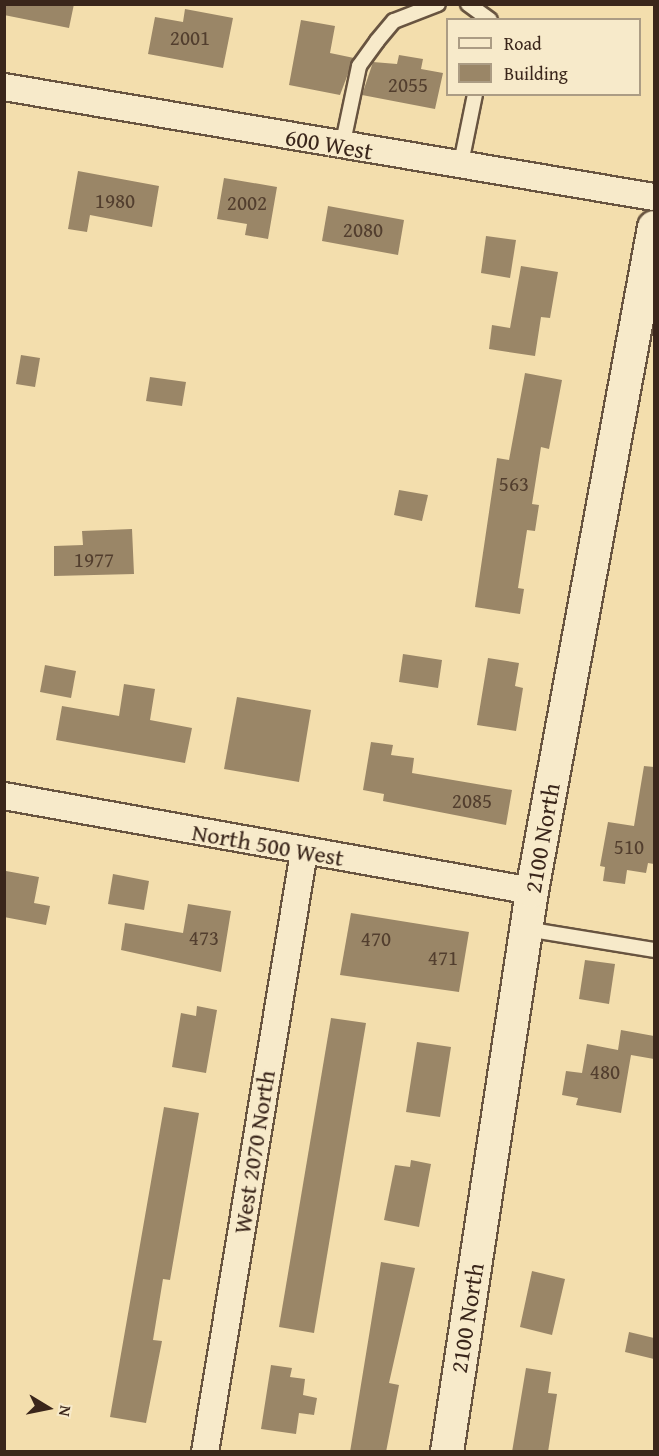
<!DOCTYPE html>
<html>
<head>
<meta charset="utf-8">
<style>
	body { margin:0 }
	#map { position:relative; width:659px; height:1456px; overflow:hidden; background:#f3dead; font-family:"Gentium Book Plus",serif }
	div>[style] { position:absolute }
	.building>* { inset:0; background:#9a8667 }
	.roads { filter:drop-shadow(2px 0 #685440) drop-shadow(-2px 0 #685440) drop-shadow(0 2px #685440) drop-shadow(0 -2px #685440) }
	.service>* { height:14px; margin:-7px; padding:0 7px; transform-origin:7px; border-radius:7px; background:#f7eaca }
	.minor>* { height:26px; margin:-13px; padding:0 13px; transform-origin:13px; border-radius:13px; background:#f7eaca }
	.tertiary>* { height:32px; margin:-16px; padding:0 16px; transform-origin:16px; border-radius:16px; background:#f7eaca }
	span { translate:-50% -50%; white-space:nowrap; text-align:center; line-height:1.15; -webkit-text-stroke:4.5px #f7eaca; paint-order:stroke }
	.number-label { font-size:21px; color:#523e2e }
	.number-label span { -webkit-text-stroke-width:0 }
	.street-label { font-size:24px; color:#3a261b }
	.frame { position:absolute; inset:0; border:6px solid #3a261b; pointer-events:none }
	.legend { position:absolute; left:446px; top:18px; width:195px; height:78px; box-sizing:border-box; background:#f7eaca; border:2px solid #ab9c84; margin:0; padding:8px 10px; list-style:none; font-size:18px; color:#3a261b }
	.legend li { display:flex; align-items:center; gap:12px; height:30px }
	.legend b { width:30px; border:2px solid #ab9c84 }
	.north { position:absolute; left:18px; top:1378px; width:60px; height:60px; -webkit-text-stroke:4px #f7eaca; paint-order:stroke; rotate:100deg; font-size:16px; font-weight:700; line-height:24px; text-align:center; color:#3a261b }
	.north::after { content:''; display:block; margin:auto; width:21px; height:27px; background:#3a261b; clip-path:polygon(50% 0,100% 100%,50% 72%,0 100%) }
</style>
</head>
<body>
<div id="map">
	<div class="building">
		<div style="clip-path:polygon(4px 4px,74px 4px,69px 28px,4px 15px)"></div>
		<div style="clip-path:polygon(185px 9px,233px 18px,223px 68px,148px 54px,155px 17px,183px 22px)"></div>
		<div style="clip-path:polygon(301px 20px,335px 26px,330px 53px,354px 58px,340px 95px,289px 85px)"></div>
		<div style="clip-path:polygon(399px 55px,423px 59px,421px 69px,443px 73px,435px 109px,362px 95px,373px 62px,397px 64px)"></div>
		<div style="clip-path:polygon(78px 171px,159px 186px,152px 227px,90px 215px,87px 232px,68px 229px)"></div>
		<div style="clip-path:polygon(224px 178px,277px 187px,268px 239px,245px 235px,247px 224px,217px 219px)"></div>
		<div style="clip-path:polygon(328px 206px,404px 220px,398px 255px,322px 241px)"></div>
		<div style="clip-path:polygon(486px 236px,516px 240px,510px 278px,481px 273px)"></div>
		<div style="clip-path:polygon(521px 266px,558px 272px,550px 318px,541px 317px,535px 356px,489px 349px,492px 325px,510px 328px)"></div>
		<div style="clip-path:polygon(21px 355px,40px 358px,35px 387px,16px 384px)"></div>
		<div style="clip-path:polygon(525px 373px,562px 380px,549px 449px,541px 447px,532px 504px,539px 505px,535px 531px,527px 530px,518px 588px,524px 589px,520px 614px,475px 607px,497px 458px,509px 460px)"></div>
		<div style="clip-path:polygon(150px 377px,186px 382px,182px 406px,146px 401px)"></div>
		<div style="clip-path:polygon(399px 490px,428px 495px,422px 521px,394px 515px)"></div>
		<div style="clip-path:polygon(132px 529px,134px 574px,54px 576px,54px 546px,83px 545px,82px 531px)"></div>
		<div style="clip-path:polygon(403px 654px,442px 660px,438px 688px,399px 682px)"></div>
		<div style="clip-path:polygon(488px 658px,519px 663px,515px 686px,523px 688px,516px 731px,477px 725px)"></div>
		<div style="clip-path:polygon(45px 665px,76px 671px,71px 698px,40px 692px)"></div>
		<div style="clip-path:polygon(124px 684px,155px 689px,150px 720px,192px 728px,185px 763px,56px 740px,62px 706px,119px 716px)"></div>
		<div style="clip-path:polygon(237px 697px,311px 710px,299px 782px,224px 769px)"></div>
		<div style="clip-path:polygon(371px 742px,393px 745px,391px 755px,414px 758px,412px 773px,512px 790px,506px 825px,383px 801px,384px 794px,363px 790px)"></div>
		<div style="clip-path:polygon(644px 766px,654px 767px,654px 864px,648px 863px,646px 873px,627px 870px,625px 884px,603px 881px,605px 867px,600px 866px,608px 822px,634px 826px)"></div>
		<div style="clip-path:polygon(6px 871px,39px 877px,34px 903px,50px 906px,46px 925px,4px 917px)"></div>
		<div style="clip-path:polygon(113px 874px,149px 881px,144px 910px,108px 904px)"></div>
		<div style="clip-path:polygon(188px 904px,231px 911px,221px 972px,121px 950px,125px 923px,183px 933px)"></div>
		<div style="clip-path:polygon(351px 913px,469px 932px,459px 992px,340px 975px)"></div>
		<div style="clip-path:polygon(585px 960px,615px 964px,609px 1004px,579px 999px)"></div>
		<div style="clip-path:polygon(197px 1006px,217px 1010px,206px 1073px,172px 1067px,181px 1013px,196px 1016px)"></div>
		<div style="clip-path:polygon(331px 1018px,366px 1023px,314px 1333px,279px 1327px)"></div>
		<div style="clip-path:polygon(621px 1030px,654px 1036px,654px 1059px,631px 1055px,621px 1113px,576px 1105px,578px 1098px,562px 1095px,566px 1071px,582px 1073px,587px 1044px,618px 1050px)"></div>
		<div style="clip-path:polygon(417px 1042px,451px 1047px,440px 1117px,406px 1112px)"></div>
		<div style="clip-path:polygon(164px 1107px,199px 1113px,170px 1280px,163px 1279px,153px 1340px,162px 1341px,146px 1423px,110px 1417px)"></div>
		<div style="clip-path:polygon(411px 1160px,431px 1164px,419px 1227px,384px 1220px,395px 1165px,410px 1167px)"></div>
		<div style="clip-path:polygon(381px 1262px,415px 1268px,389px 1383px,399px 1385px,386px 1452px,350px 1452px)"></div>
		<div style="clip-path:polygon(532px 1271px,565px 1279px,552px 1335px,520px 1327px)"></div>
		<div style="clip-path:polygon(629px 1332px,654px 1338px,654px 1359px,625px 1352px)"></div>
		<div style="clip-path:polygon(271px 1365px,292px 1368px,290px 1377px,305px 1379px,303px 1395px,317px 1398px,314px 1415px,299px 1413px,296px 1434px,261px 1429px)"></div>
		<div style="clip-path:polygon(526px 1368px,551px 1372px,548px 1393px,557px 1394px,548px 1452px,512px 1452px)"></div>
	</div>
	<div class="roads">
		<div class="service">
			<div style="left:468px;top:4px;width:27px;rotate:36deg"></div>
			<div style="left:342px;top:147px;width:83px;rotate:-78.1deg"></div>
			<div style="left:359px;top:66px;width:31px;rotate:-54deg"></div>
			<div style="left:377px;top:41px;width:26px;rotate:-50deg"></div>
			<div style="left:394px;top:21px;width:47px;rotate:-21.1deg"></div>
			<div style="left:460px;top:168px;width:76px;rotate:-78.5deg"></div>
			<div style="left:526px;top:929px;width:130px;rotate:9.3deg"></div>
		</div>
		<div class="minor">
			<div style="left:4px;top:87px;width:659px;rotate:9.61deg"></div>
			<div style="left:4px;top:796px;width:536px;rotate:10.2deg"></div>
			<div style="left:205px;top:1452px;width:608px;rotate:-80.63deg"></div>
		</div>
		<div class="tertiary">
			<div style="left:447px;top:1452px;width:567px;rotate:-81.38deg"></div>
			<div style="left:532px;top:891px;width:675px;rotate:-79.59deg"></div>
		</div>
	</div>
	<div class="number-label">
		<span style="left:190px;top:38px">2001</span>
		<span style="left:408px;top:85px">2055</span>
		<span style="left:115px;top:201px">1980</span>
		<span style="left:247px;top:203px">2002</span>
		<span style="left:363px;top:230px">2080</span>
		<span style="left:514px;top:484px">563</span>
		<span style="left:94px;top:560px">1977</span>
		<span style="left:472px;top:801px">2085</span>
		<span style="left:629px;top:847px">510</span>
		<span style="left:204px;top:938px">473</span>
		<span style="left:376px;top:939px">470</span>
		<span style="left:443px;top:958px">471</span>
		<span style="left:605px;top:1072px">480</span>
	</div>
	<div class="street-label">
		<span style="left:329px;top:144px;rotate:10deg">600 West</span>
		<span style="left:542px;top:838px;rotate:-80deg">2100 North</span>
		<span style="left:268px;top:845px;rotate:10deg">North 500 West</span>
		<span style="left:254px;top:1152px;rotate:-81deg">West 2070 North</span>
		<span style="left:467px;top:1318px;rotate:-81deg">2100 North</span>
	</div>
	<div class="frame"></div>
	<ul class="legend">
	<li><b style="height:8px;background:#f7eaca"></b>Road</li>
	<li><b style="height:16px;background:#9a8667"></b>Building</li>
	</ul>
	<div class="north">N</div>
</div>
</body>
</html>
